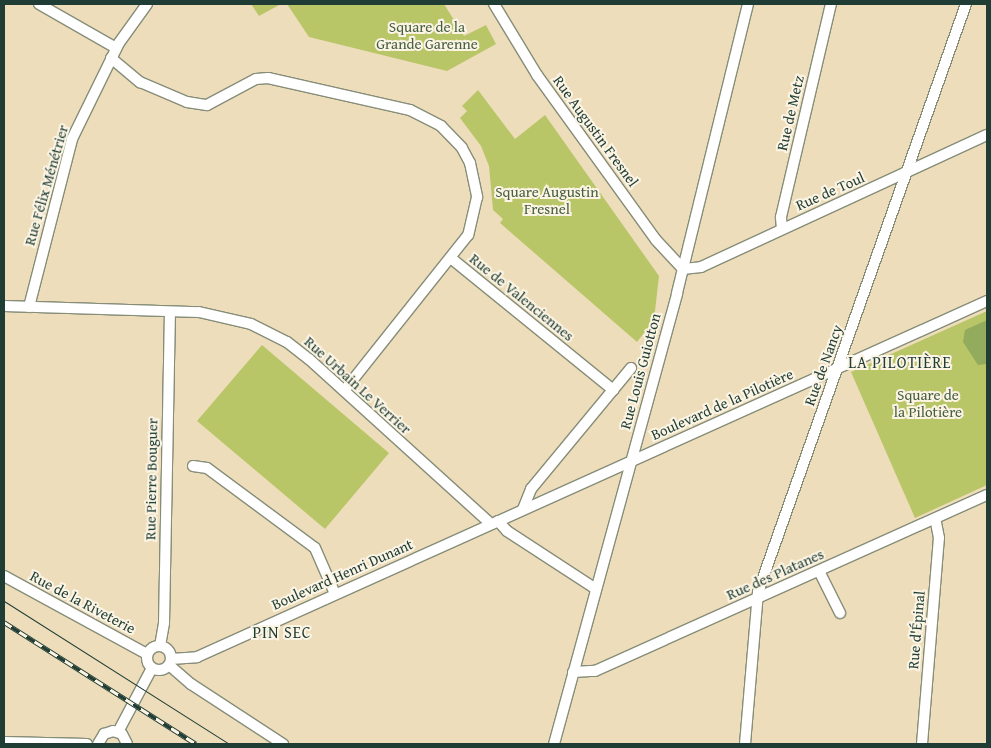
<!DOCTYPE html>
<html>
<head>
<meta charset="utf-8">
<style>
	body { margin:0 }
	#map { position:relative; width:991px; height:748px; overflow:hidden; background:#edb; font-family:"Gentium Book Plus",serif }
	div>[style] { position:absolute }
	.green>* { inset:0; background:#b9c668 }
	.forest>* { inset:0; background:#92ab5c }
	.roads { filter:drop-shadow(1px 0 #868d78) drop-shadow(-1px 0 #868d78) drop-shadow(0 1px #868d78) drop-shadow(0 -1px #868d78) }
	.street>* { height:10px; margin:-5px; padding:0 5px; transform-origin:5px; border-radius:5px; background:#fff }
	.street>.ring { margin:-5px; padding:0; box-sizing:content-box; background:none; border:10px solid #fff; border-radius:50% }
	.tram>* { height:1px; margin:-0.5px; padding:0 0.5px; transform-origin:0.5px; border-radius:0.5px; background:#1f3d34 }
	.rail>* { height:5px; margin-top:-2.5px; transform-origin:0; background:repeating-linear-gradient(90deg,#fcf5e5 0 9px,#1f3d34 0 18px); box-sizing:border-box; border-block:1px solid #1f3d34 }
	span { translate:-50% -50%; white-space:nowrap; text-align:center; line-height:1.15; -webkit-text-stroke:4px #fcf5e5; paint-order:stroke }
	.park-label { font-size:15px; color:#465f41 }
	.street-label { font-size:15px; color:#1f3d34 }
	.neighbourhood-label { font-size:16px; color:#1f3d34; letter-spacing:1px }
	.frame { position:absolute; inset:0; border:5px solid #1f3d34; pointer-events:none }
</style>
</head>
<body>
<div id="map">
	<div class="green">
		<div style="clip-path:polygon(251px 4px,281px 4px,259px 16px)"></div>
		<div style="clip-path:polygon(287px 4px,444px 4px,464px 36px,486px 25px,496px 44px,447px 71px,309px 37px)"></div>
		<div style="clip-path:polygon(478px 90px,515px 139px,545px 115px,659px 276px,654px 320px,637px 342px,500px 223px,503px 219px,493px 210px,489px 166px,481px 146px,460px 118px,467px 111px,462px 106px)"></div>
		<div style="clip-path:polygon(987px 311px,987px 485px,915px 518px,851px 372px)"></div>
		<div style="clip-path:polygon(262px 345px,389px 453px,325px 529px,197px 421px)"></div>
	</div>
	<div class="forest">
		<div style="clip-path:polygon(987px 320px,987px 364px,978px 365px,963px 342px,965px 330px)"></div>
	</div>
	<div class="roads">
		<div class="street">
			<div style="left:39px;top:4px;width:89px;rotate:29.7deg"></div>
			<div style="left:494px;top:4px;width:83px;rotate:58.8deg"></div>
			<div style="left:537px;top:75px;width:203px;rotate:54.2deg"></div>
			<div style="left:656px;top:240px;width:40px;rotate:47deg"></div>
			<div style="left:683px;top:269px;width:18px;rotate:-6deg"></div>
			<div style="left:701px;top:267px;width:315px;rotate:-24.8deg"></div>
			<div style="left:111px;top:58px;width:38px;rotate:40deg"></div>
			<div style="left:140px;top:82px;width:51px;rotate:23.1deg"></div>
			<div style="left:187px;top:102px;width:20px;rotate:9deg"></div>
			<div style="left:207px;top:105px;width:55px;rotate:-28deg"></div>
			<div style="left:256px;top:79px;width:12px;rotate:-5deg"></div>
			<div style="left:268px;top:78px;width:146px;rotate:12.7deg"></div>
			<div style="left:410px;top:110px;width:35px;rotate:27deg"></div>
			<div style="left:441px;top:126px;width:30px;rotate:46deg"></div>
			<div style="left:462px;top:148px;width:17px;rotate:62deg"></div>
			<div style="left:470px;top:163px;width:35px;rotate:78deg"></div>
			<div style="left:477px;top:197px;width:39px;rotate:103deg"></div>
			<div style="left:468px;top:235px;width:199px;rotate:128.5deg"></div>
			<div style="left:782px;top:229px;width:12px;rotate:-95deg"></div>
			<div style="left:781px;top:217px;width:219px;rotate:-76.8deg"></div>
			<div style="left:452px;top:259px;width:208px;rotate:39.1deg"></div>
			<div style="left:4px;top:306px;width:195px;rotate:1.8deg"></div>
			<div style="left:199px;top:312px;width:53px;rotate:13deg"></div>
			<div style="left:251px;top:324px;width:40px;rotate:26.6deg"></div>
			<div style="left:287px;top:342px;width:28px;rotate:38deg"></div>
			<div style="left:309px;top:359px;width:246px;rotate:42.2deg"></div>
			<div style="left:29px;top:307px;width:173px;rotate:-75.6deg"></div>
			<div style="left:72px;top:139px;width:107px;rotate:-63.9deg"></div>
			<div style="left:119px;top:43px;width:48px;rotate:-54.3deg"></div>
			<div style="left:193px;top:466px;width:14px;rotate:8deg"></div>
			<div style="left:207px;top:468px;width:134px;rotate:36.5deg"></div>
			<div style="left:315px;top:548px;width:50px;rotate:66.5deg"></div>
			<div style="left:523px;top:509px;width:22px;rotate:-68deg"></div>
			<div style="left:531px;top:489px;width:157px;rotate:-50.4deg"></div>
			<div style="left:498px;top:521px;width:13px;rotate:48deg"></div>
			<div style="left:507px;top:531px;width:106px;rotate:33.1deg"></div>
			<div style="left:819px;top:571px;width:47px;rotate:63.4deg"></div>
			<div style="left:4px;top:576px;width:163px;rotate:28.6deg"></div>
			<div class="ring" style="left:147px;top:646px;width:14px;height:14px"></div>
			<div style="left:160px;top:646px;width:23px;rotate:-80deg"></div>
			<div style="left:164px;top:623px;width:311px;rotate:-88.9deg"></div>
			<div style="left:171px;top:659px;width:26px;rotate:-4deg"></div>
			<div style="left:197px;top:657px;width:867px;rotate:-24.26deg"></div>
			<div style="left:169px;top:665px;width:29px;rotate:41deg"></div>
			<div style="left:191px;top:684px;width:110px;rotate:33.1deg"></div>
			<div style="left:573px;top:672px;width:22px;rotate:-3deg"></div>
			<div style="left:595px;top:671px;width:430px;rotate:-24.2deg"></div>
			<div style="left:118px;top:732px;width:72px;rotate:-62deg"></div>
			<div style="left:4px;top:742px;width:83px;rotate:1.4deg"></div>
			<div style="left:98px;top:744px;width:12px;rotate:-59deg"></div>
			<div style="left:104px;top:734px;width:9px;rotate:-18deg"></div>
			<div style="left:113px;top:731px;width:9px;rotate:18deg"></div>
			<div style="left:122px;top:734px;width:11px;rotate:63deg"></div>
			<div style="left:554px;top:744px;width:467px;rotate:-74.7deg"></div>
			<div style="left:677px;top:293px;width:298px;rotate:-76.2deg"></div>
			<div style="left:745px;top:744px;width:153px;rotate:-85.1deg"></div>
			<div style="left:758px;top:592px;width:624px;rotate:-70.52deg"></div>
			<div style="left:922px;top:744px;width:207px;rotate:-85.3deg"></div>
			<div style="left:939px;top:538px;width:20px;rotate:-101deg"></div>
		</div>
	</div>
	<div class="tram">
		<div style="left:4px;top:601px;width:267px;rotate:32.4deg"></div>
	</div>
	<div class="rail">
		<div style="left:4px;top:622px;width:227px;rotate:32.4deg"></div>
	</div>
	<div class="park-label">
		<span style="left:427px;top:35px">Square de la<br>Grande Garenne</span>
		<span style="left:547px;top:200px">Square Augustin<br>Fresnel</span>
		<span style="left:928px;top:403px">Square de<br>la Pilotière</span>
	</div>
	<div class="street-label">
		<span style="left:790px;top:113px;rotate:-77deg">Rue de Metz</span>
		<span style="left:596px;top:131px;rotate:54deg">Rue Augustin Fresnel</span>
		<span style="left:46px;top:185px;rotate:-74deg">Rue Félix Ménétrier</span>
		<span style="left:830px;top:191px;rotate:-24deg">Rue de Toul</span>
		<span style="left:522px;top:297px;rotate:39deg">Rue de Valenciennes</span>
		<span style="left:823px;top:365px;rotate:-70deg">Rue de Nancy</span>
		<span style="left:640px;top:371px;rotate:-75deg">Rue Louis Guiotton</span>
		<span style="left:358px;top:385px;rotate:42deg">Rue Urbain Le Verrier</span>
		<span style="left:722px;top:404px;rotate:-24deg">Boulevard de la Pilotière</span>
		<span style="left:151px;top:479px;rotate:-89deg">Rue Pierre Bouguer</span>
		<span style="left:342px;top:574px;rotate:-24deg">Boulevard Henri Dunant</span>
		<span style="left:775px;top:574px;rotate:-24deg">Rue des Platanes</span>
		<span style="left:83px;top:602px;rotate:28deg">Rue de la Riveterie</span>
		<span style="left:916px;top:630px;rotate:-85deg">Rue d'Épinal</span>
	</div>
	<div class="neighbourhood-label">
		<span style="left:900px;top:362px">LA PILOTIÈRE</span>
		<span style="left:282px;top:632px">PIN SEC</span>
	</div>
	<div class="frame"></div>
</div>
</body>
</html>
